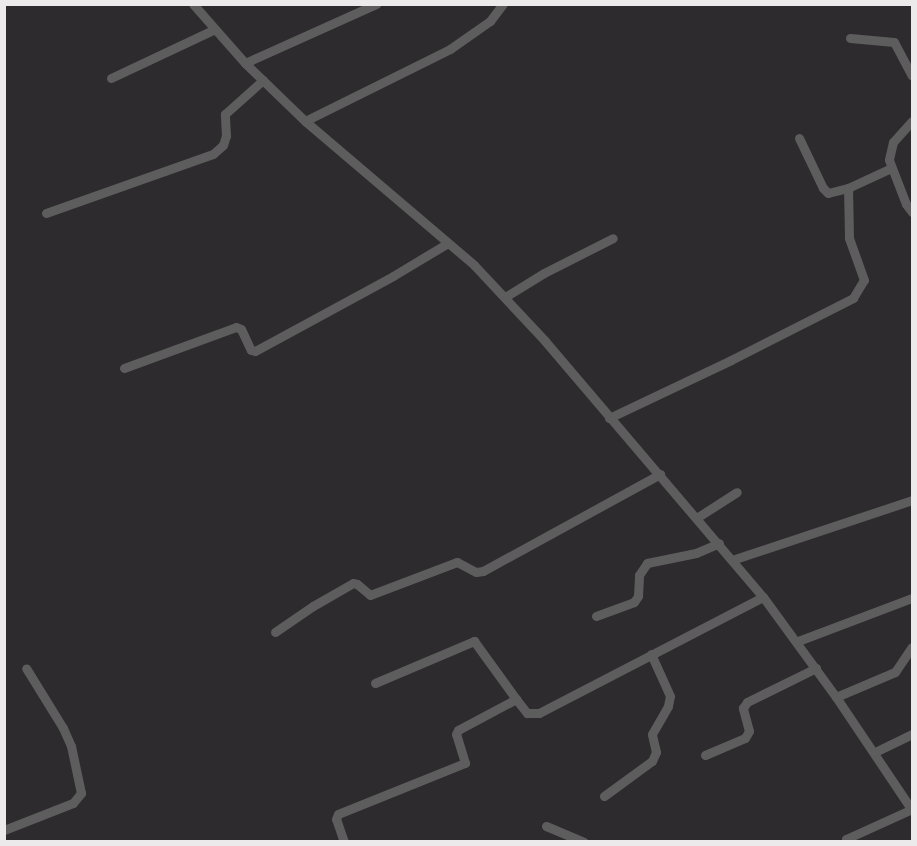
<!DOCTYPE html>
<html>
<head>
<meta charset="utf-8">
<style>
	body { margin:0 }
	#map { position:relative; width:917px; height:846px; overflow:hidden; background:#2d2b2d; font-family:Karla,sans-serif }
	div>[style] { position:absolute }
	.street>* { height:9px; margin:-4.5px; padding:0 4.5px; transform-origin:4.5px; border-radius:4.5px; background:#5e5d5e }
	span { translate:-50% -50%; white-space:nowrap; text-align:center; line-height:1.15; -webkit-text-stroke:6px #242123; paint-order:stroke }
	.frame { position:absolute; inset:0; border:6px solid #eceaeb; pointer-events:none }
</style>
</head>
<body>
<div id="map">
	<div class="street">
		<div style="left:193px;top:4px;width:79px;rotate:48.6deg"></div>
		<div style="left:245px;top:63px;width:83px;rotate:44deg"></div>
		<div style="left:305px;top:121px;width:222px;rotate:40.4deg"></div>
		<div style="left:474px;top:265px;width:104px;rotate:46.9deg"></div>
		<div style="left:545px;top:341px;width:336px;rotate:49.6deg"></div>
		<div style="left:763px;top:597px;width:124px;rotate:53.9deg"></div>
		<div style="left:836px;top:697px;width:136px;rotate:56.1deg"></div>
		<div style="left:850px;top:38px;width:44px;rotate:5.2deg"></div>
		<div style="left:894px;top:42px;width:38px;rotate:62deg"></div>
		<div style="left:245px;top:63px;width:144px;rotate:-24.2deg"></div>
		<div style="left:111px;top:78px;width:113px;rotate:-25.2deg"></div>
		<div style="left:305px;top:121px;width:162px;rotate:-26.4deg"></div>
		<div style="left:450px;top:49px;width:49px;rotate:-35deg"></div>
		<div style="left:490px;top:21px;width:21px;rotate:-53deg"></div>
		<div style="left:912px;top:121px;width:28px;rotate:132deg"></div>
		<div style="left:893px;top:142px;width:18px;rotate:103deg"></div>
		<div style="left:889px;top:160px;width:47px;rotate:68.9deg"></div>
		<div style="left:906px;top:204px;width:10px;rotate:53deg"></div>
		<div style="left:799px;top:138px;width:55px;rotate:64.4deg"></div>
		<div style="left:823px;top:188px;width:7px;rotate:45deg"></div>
		<div style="left:828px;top:193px;width:21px;rotate:-14deg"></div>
		<div style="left:848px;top:188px;width:47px;rotate:-24.9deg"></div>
		<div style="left:46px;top:213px;width:177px;rotate:-19.5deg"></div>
		<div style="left:213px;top:154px;width:13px;rotate:-42deg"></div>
		<div style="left:223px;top:145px;width:9px;rotate:-72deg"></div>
		<div style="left:226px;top:136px;width:22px;rotate:-93deg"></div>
		<div style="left:225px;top:114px;width:51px;rotate:-41.8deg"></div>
		<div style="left:505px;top:297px;width:46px;rotate:-31.6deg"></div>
		<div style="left:544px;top:273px;width:77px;rotate:-26.9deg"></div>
		<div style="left:124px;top:368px;width:119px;rotate:-20.1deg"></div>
		<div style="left:236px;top:327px;width:5px;rotate:22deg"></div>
		<div style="left:241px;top:329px;width:23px;rotate:65deg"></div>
		<div style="left:251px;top:350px;width:4px;rotate:14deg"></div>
		<div style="left:255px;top:351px;width:157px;rotate:-28.5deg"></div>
		<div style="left:393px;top:276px;width:64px;rotate:-31deg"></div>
		<div style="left:609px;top:418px;width:135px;rotate:-25.4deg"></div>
		<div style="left:731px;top:360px;width:137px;rotate:-26.9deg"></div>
		<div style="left:853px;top:298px;width:21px;rotate:-59deg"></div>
		<div style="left:864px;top:280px;width:45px;rotate:-109.7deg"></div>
		<div style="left:849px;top:238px;width:50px;rotate:-91.1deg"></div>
		<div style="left:698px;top:517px;width:46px;rotate:-32.7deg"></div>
		<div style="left:732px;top:560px;width:190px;rotate:-18.4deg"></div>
		<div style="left:596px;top:616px;width:40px;rotate:-20.2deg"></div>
		<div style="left:634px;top:602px;width:7px;rotate:-56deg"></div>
		<div style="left:638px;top:596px;width:21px;rotate:-87deg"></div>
		<div style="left:639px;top:575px;width:14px;rotate:-56deg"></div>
		<div style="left:647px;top:563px;width:50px;rotate:-11.5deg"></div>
		<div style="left:696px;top:553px;width:25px;rotate:-23deg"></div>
		<div style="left:275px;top:632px;width:46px;rotate:-34.4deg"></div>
		<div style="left:313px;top:606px;width:46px;rotate:-29.9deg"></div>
		<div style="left:353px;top:583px;width:4px;rotate:14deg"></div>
		<div style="left:357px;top:584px;width:17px;rotate:40deg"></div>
		<div style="left:370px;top:595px;width:93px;rotate:-20.8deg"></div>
		<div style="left:457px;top:562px;width:21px;rotate:28deg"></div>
		<div style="left:476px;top:572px;width:7px;rotate:-8deg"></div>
		<div style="left:483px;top:571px;width:202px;rotate:-28.7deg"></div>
		<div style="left:798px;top:641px;width:122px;rotate:-20.7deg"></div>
		<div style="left:375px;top:683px;width:108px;rotate:-23deg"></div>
		<div style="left:474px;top:641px;width:72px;rotate:54.1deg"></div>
		<div style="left:836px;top:697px;width:64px;rotate:-23deg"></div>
		<div style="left:895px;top:672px;width:30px;rotate:-56deg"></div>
		<div style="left:875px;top:752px;width:41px;rotate:-25.9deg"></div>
		<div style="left:705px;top:755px;width:43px;rotate:-23deg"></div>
		<div style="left:745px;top:738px;width:8px;rotate:-60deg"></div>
		<div style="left:749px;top:731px;width:24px;rotate:-105deg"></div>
		<div style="left:743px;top:708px;width:7px;rotate:-56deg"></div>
		<div style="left:747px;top:702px;width:77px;rotate:-26.2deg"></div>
		<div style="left:604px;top:796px;width:59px;rotate:-36.1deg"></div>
		<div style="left:652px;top:761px;width:10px;rotate:-66deg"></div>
		<div style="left:656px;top:752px;width:18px;rotate:-103deg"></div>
		<div style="left:652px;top:734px;width:32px;rotate:-60deg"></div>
		<div style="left:668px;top:706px;width:10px;rotate:-79deg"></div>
		<div style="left:670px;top:696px;width:46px;rotate:-114.3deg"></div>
		<div style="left:546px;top:826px;width:41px;rotate:22.8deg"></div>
		<div style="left:4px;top:830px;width:74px;rotate:-21.4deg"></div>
		<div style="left:73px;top:803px;width:13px;rotate:-51deg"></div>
		<div style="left:81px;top:793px;width:48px;rotate:-102deg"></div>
		<div style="left:71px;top:746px;width:20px;rotate:-114deg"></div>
		<div style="left:63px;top:728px;width:70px;rotate:-121.7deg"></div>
		<div style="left:344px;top:842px;width:24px;rotate:-109deg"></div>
		<div style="left:336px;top:819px;width:5px;rotate:-68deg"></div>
		<div style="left:338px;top:814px;width:137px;rotate:-21.9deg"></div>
		<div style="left:465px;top:763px;width:30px;rotate:-107deg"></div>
		<div style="left:456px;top:734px;width:4px;rotate:-63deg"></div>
		<div style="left:458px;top:730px;width:66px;rotate:-28.1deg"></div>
		<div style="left:516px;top:699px;width:18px;rotate:52deg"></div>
		<div style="left:527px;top:713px;width:12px"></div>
		<div style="left:539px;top:713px;width:252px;rotate:-27.4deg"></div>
		<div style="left:847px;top:842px;width:3px;rotate:-108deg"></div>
		<div style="left:846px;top:839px;width:72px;rotate:-24.4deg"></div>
	</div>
	<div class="frame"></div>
</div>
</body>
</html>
